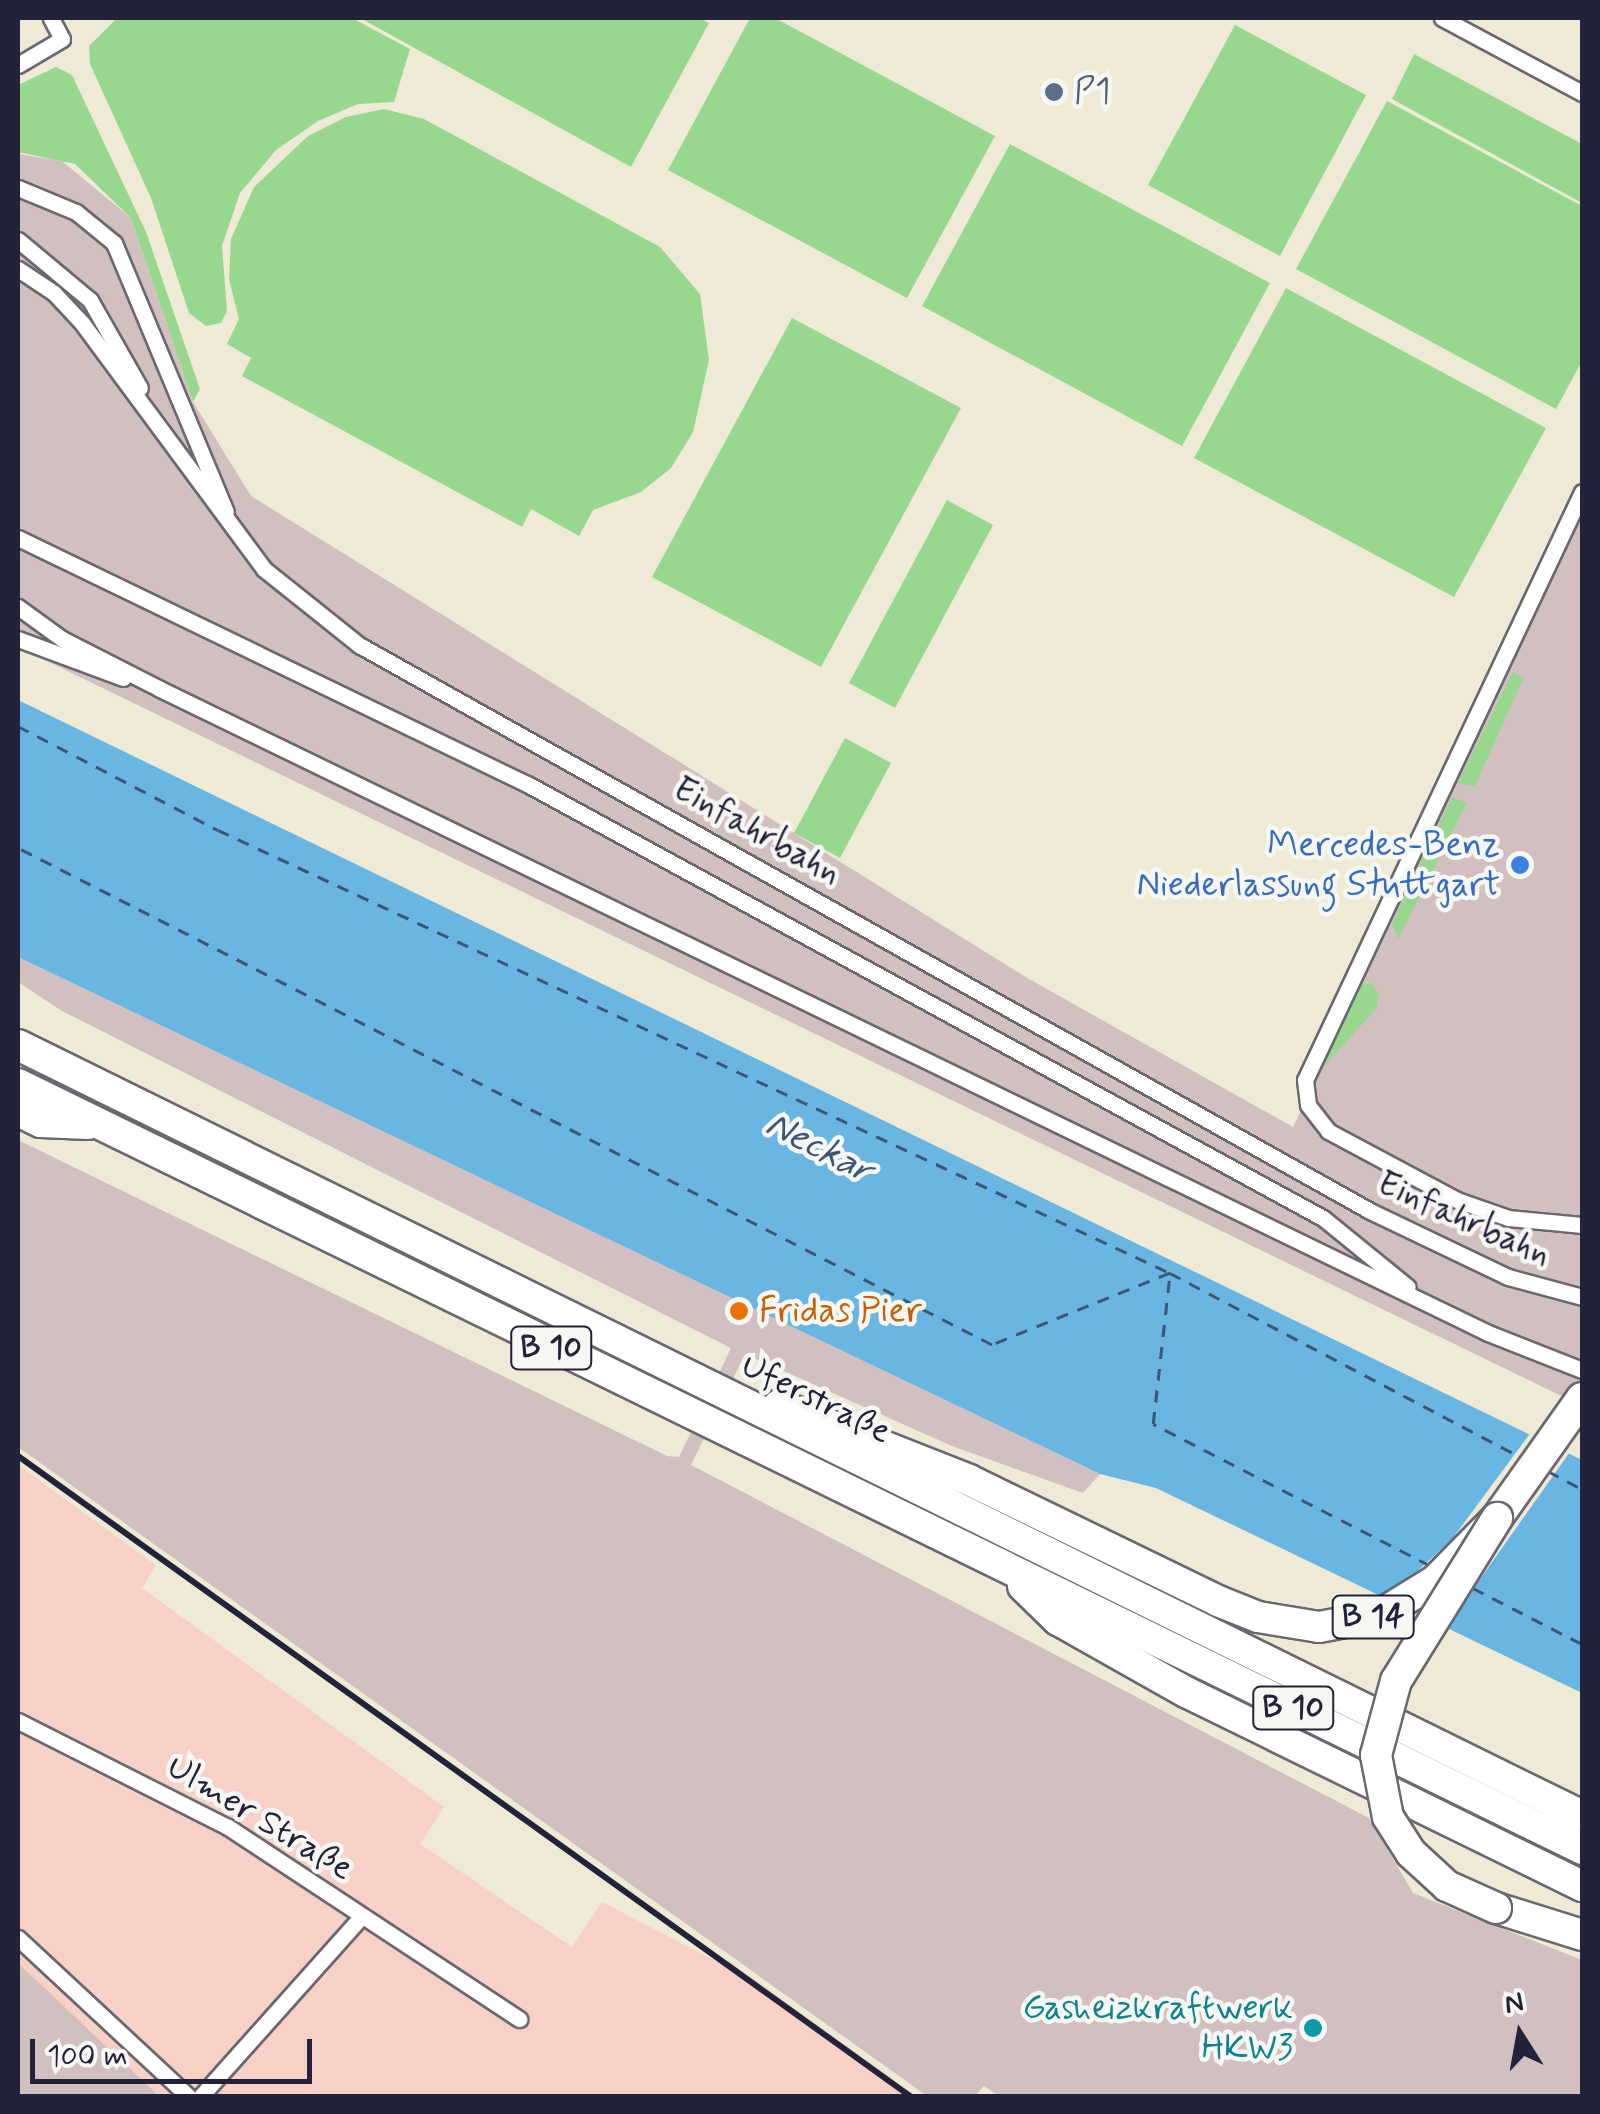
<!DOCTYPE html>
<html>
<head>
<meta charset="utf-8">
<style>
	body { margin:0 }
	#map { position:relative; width:1600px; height:2114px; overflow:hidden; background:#eeead5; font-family:Mynerve,sans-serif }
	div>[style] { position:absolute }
	.built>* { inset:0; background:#f7d1c6 }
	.industrial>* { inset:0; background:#d2bfbf }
	.green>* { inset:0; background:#98d88e }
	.water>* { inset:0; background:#69b6e3 }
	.pier>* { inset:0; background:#eeead5 }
	.ferry>* { height:2.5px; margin-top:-1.25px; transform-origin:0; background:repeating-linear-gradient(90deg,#3b5676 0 12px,transparent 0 22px) }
	.roads { filter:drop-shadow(2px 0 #696871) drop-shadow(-2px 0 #696871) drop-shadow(0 2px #696871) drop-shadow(0 -2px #696871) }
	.street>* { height:15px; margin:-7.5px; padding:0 7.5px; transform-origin:7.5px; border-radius:7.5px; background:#fff }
	.highway>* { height:30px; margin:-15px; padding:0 15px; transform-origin:15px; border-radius:15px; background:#fff }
	.rail>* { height:6px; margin:-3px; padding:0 3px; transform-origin:3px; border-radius:3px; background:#22223b }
	.bridges { filter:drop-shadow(2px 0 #696871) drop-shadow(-2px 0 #696871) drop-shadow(0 2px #696871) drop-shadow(0 -2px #696871) }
	.highway-bridge>* { height:30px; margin:-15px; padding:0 15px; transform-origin:15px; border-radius:15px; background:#fff }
	.dots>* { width:28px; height:28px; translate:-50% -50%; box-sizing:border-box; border:5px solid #f6f6f2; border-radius:50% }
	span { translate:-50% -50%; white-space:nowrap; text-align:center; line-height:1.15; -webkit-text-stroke:9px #f6f6f2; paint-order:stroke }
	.shield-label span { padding:2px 8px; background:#f6f6f2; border:2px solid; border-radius:8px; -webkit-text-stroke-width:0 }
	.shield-label { font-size:32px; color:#22223b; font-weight:700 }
	.service-label { font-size:35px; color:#4e5e75 }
	.left { translate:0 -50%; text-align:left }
	.street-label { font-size:35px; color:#22223b }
	.shop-label { font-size:35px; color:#366cbe }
	.right { translate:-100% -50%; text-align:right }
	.food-label { font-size:35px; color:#c56008 }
	.culture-label { font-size:35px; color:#0d838f }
	.water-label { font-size:38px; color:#3b5676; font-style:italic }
	.frame { position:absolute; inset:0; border:20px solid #22223b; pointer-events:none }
	.north { position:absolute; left:1470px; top:1984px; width:100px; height:100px; -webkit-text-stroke:8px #f6f6f2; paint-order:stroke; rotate:349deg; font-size:28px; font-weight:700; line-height:40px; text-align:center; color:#22223b }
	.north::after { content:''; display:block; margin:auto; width:35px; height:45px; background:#22223b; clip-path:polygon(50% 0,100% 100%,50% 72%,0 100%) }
	.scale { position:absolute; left:30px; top:2039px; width:282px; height:45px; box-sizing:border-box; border:5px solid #22223b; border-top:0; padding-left:12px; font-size:30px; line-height:35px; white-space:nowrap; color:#22223b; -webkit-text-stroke:8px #f6f6f2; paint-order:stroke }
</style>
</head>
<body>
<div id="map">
	<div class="built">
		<div style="clip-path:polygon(18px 1465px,156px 1565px,142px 1588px,444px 1807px,420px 1844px,572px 1947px,602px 1902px,725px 1966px,729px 1961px,916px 2096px,18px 2096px)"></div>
	</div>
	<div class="industrial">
		<div style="clip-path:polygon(18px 154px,62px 161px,131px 218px,193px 402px,251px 496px,1029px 979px,1293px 1127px,1582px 513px,1582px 1406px,18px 647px)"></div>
		<div style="clip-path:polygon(18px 957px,1100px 1474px,1083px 1493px,952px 1446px,745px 1354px,691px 1465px,1369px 1818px,1413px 1893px,1582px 1960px,1582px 2096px,999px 2096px,984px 2086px,975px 2096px,927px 2096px,18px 1447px,18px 1140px,667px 1456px,679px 1457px,731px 1348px,62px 1011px,18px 982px)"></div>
		<div style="clip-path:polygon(18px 1963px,159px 2096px,18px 2096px)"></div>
	</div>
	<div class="green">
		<div style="clip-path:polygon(117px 18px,352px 18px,410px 49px,394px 102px,358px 104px,318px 121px,276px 150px,240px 193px,222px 246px,227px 311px,221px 323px,206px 326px,189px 313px,151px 198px,90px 64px,89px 46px)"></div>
		<div style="clip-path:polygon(360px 18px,699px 18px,709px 23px,631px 167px)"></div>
		<div style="clip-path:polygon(750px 18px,775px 18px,995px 136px,907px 298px,668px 170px)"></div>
		<div style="clip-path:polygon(1235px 25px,1366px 95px,1280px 256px,1148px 185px)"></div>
		<div style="clip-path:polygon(1414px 54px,1582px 144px,1582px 203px,1392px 99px)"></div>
		<div style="clip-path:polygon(56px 67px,72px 75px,146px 232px,200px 389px,193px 402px,131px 218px,75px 164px,18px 152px,18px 85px)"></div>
		<div style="clip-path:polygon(1387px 101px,1582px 206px,1582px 361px,1556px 409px,1296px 269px)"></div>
		<div style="clip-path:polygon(384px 109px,424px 119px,660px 247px,700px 294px,709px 360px,693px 432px,671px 468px,641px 492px,593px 510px,579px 536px,531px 509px,522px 527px,242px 376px,251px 358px,227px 344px,239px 319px,229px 279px,231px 239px,254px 187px,308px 136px,346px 117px)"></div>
		<div style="clip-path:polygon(1010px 144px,1270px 283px,1182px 446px,922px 306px)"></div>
		<div style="clip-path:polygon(1286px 288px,1546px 428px,1454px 597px,1194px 458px)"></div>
		<div style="clip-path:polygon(792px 318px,961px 408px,821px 667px,652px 577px)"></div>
		<div style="clip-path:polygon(947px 500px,993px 525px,895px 708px,849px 683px)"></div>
		<div style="clip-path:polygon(1513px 672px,1523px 679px,1475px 786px,1458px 783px)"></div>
		<div style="clip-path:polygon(845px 738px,891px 763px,840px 858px,794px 833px)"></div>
		<div style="clip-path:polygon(1452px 797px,1467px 803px,1398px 939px,1392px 924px)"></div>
		<div style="clip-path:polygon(1371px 983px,1379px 994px,1376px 1009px,1323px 1067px,1361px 984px)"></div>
	</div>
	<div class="water">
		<div style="clip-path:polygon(18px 700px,1582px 1460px,1582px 1693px,1156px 1488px,1100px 1474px,18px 957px)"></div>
	</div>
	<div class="pier">
		<div style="clip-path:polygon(1532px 1431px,1572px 1449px,1444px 1630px,1376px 1597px,1411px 1577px,1452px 1539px)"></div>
	</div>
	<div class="ferry">
		<div style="left:18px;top:726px;width:225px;rotate:27.5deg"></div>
		<div style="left:218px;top:830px;width:1050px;rotate:24.95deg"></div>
		<div style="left:1170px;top:1273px;width:192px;rotate:158deg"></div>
		<div style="left:992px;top:1345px;width:1093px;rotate:-152.97deg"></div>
		<div style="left:1548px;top:1471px;width:38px;rotate:28deg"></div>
		<div style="left:1430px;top:1566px;width:311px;rotate:-152.9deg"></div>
		<div style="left:1153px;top:1424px;width:152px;rotate:-83.6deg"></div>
		<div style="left:1170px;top:1273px;width:399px;rotate:27.7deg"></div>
		<div style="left:1473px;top:1588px;width:123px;rotate:27.2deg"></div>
	</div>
	<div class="roads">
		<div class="street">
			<div style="left:1442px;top:18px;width:159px;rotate:28.2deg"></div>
			<div style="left:18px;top:65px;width:51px;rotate:-30.6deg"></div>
			<div style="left:62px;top:39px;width:24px;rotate:-118deg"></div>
			<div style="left:18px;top:188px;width:63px;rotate:22.5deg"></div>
			<div style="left:76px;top:212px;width:49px;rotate:39.2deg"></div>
			<div style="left:114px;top:243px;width:291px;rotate:67.4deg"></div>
			<div style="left:18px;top:240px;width:94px;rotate:39.8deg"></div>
			<div style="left:90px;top:300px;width:101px;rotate:60.4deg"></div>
			<div style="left:18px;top:269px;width:43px;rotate:33.7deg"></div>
			<div style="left:54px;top:293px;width:41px;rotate:47deg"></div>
			<div style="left:82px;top:323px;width:306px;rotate:53.5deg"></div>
			<div style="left:264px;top:569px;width:122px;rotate:38.7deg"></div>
			<div style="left:359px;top:645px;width:1159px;rotate:29.24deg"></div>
			<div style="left:1370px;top:1211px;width:153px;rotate:25.6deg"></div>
			<div style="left:1508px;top:1277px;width:77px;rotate:15.1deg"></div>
			<div style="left:1582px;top:492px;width:650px;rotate:115.22deg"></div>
			<div style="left:1305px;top:1080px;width:25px;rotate:83deg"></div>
			<div style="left:1308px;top:1105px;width:33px;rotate:52deg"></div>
			<div style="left:1328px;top:1131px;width:146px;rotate:28.1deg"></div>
			<div style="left:1457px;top:1200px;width:54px;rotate:19.4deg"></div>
			<div style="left:1508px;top:1218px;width:74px;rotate:5.4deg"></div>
			<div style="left:18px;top:538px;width:568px;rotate:25.8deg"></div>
			<div style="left:529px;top:785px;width:904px;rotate:28.61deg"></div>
			<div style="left:1323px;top:1218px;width:109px;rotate:39.1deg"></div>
			<div style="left:18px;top:607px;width:54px;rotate:36deg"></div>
			<div style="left:62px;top:639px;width:110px;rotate:27deg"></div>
			<div style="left:160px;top:689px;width:1476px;rotate:25.87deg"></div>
			<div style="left:1488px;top:1333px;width:101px;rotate:21.5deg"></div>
			<div style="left:18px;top:639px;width:112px;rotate:20.4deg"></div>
			<div style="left:18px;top:1721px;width:235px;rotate:26.8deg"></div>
			<div style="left:228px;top:1827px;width:349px;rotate:33.4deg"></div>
			<div style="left:18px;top:1938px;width:232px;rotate:42.9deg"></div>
			<div style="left:201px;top:2096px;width:241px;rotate:-48.2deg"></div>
		</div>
		<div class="highway">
			<div style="left:18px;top:1045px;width:1744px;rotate:26.24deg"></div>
			<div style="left:18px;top:1084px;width:1741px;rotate:26.06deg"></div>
			<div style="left:18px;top:1111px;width:25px;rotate:26deg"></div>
			<div style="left:41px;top:1122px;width:47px;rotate:2.4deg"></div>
			<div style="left:779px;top:1405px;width:204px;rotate:21.5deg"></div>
			<div style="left:969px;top:1480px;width:277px;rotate:25.9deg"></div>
			<div style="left:1218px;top:1601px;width:43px;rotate:21.8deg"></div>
			<div style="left:1258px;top:1617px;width:62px;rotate:9.3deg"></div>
			<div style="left:1319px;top:1627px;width:60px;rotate:-10.6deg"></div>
			<div style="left:1378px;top:1616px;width:67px;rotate:-31.6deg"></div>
			<div style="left:1435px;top:1581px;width:88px;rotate:-45.5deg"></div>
			<div style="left:1497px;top:1518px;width:147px;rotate:-54.7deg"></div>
			<div style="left:1023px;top:1586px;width:49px;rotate:44.2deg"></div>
			<div style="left:1058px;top:1620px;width:147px;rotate:29.4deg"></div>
			<div style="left:1186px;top:1692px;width:441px;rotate:26.1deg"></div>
			<div style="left:1496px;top:1908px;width:90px;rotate:17.4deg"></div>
		</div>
	</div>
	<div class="rail">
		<div style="left:18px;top:1456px;width:1098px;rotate:35.66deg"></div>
	</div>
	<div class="bridges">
		<div class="highway-bridge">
			<div style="left:1496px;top:1908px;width:54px;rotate:-155.8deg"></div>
			<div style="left:1447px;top:1886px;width:49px;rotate:-137.5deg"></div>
			<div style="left:1411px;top:1853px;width:43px;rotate:-122.6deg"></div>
			<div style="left:1388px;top:1817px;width:63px;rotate:-101deg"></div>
			<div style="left:1376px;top:1755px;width:77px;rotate:-74.9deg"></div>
			<div style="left:1396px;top:1681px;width:192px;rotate:-58.2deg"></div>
		</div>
	</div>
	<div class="dots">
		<div style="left:1054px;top:92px;background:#5c6f8a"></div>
		<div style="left:1520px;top:865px;background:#3f7fe0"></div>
		<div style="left:739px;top:1311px;background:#e8710a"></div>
		<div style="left:1313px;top:2028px;background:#0f9aa8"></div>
	</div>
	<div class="shield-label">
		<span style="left:551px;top:1348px">B 10</span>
		<span style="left:1373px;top:1617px">B 14</span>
		<span style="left:1293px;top:1708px">B 10</span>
	</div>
	<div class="service-label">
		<span class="left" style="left:1074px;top:92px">P1</span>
	</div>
	<div class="street-label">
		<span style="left:757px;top:831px;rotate:29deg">Einfahrbahn</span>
		<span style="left:1464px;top:1219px;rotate:24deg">Einfahrbahn</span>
		<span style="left:816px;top:1399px;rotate:26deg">Uferstraße</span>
		<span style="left:260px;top:1818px;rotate:31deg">Ulmer Straße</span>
	</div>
	<div class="shop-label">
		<span class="right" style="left:1500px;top:865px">Mercedes-Benz<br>Niederlassung Stuttgart</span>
	</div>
	<div class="food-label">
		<span class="left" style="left:759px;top:1311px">Fridas Pier</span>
	</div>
	<div class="culture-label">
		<span class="right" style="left:1293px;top:2028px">Gasheizkraftwerk<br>HKW3</span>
	</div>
	<div class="water-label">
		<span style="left:819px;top:1148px;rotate:27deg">Neckar</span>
	</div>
	<div class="frame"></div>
	<div class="north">N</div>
	<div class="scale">100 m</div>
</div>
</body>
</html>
